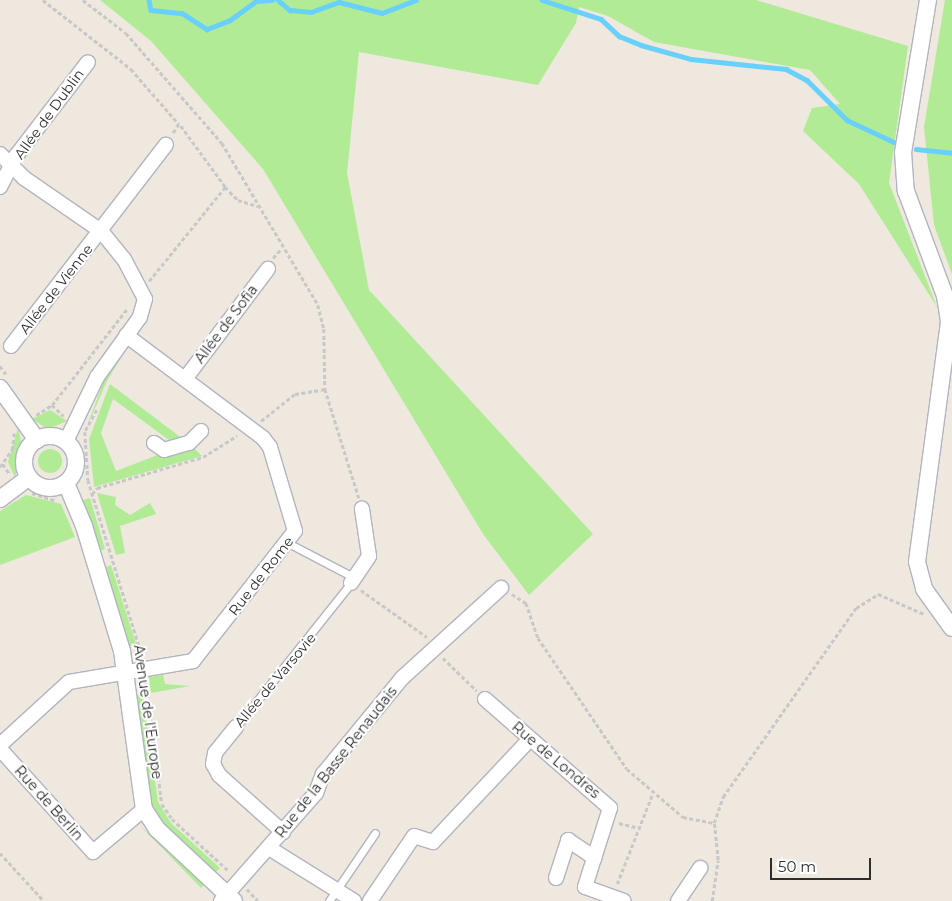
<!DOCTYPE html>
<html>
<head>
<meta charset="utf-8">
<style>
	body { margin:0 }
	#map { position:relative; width:952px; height:901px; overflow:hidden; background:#efe8de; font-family:Montserrat,sans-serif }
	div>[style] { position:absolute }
	.green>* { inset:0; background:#b1eb96 }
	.round { border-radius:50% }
	.stream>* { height:4.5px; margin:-2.25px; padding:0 2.25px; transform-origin:2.25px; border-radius:2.25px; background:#68d0fb }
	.path>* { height:2.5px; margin-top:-1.25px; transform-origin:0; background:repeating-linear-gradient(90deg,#c8c8c8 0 4px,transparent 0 6.5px) }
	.roads { filter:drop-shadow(1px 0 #b2b4c1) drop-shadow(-1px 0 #b2b4c1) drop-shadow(0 1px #b2b4c1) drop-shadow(0 -1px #b2b4c1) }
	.service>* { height:7px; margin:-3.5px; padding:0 3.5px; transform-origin:3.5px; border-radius:3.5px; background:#fff }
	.minor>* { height:14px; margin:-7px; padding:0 7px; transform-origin:7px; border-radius:7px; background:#fff }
	.tertiary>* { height:16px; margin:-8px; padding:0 8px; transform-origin:8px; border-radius:8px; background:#fff }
	.tertiary>.ring { margin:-8px; padding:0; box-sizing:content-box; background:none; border:16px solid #fff; border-radius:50% }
	span { translate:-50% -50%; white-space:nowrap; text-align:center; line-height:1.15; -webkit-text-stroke:4px #fff; paint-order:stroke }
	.street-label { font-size:14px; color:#2d2d2d }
	.scale { position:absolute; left:770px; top:858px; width:101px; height:22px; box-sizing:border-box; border:2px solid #2d2d2d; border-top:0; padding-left:6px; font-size:15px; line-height:18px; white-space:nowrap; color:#2d2d2d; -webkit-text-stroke:4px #fff; paint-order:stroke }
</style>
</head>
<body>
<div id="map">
	<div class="green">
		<div style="clip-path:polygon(100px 0,756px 0,908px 46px,889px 183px,937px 307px,859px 184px,803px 131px,812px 108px,840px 104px,810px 70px,654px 42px,608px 16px,579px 7px,576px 23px,538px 85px,359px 52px,347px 173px,369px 290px,593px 534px,529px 595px,483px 534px,263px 169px,151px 41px)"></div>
		<div style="clip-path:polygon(945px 0,952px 0,952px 274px,934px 225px,924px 127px)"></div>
		<div style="clip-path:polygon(126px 349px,107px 381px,86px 429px,107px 372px)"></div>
		<div style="clip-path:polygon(110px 384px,183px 439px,173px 443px,113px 399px,101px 433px,116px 471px,189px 443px,202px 456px,94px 487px,89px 439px)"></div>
		<div style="clip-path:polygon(50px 410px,67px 421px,48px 429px,32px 419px)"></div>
		<div style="clip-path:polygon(18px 428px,22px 445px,15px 478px,8px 462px)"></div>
		<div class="round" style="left:38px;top:449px;width:24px;height:24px"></div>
		<div style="clip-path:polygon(97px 493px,116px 497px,115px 505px,130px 515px,150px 503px,154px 510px,156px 514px,120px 526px,125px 553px,116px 555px)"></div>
		<div style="clip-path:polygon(26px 495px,61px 504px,75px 537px,0 565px,0 511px)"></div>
		<div style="clip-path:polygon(90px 498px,105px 549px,101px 550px,80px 501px)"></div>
		<div style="clip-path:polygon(111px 565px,136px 644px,128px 647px,110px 591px,106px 567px)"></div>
		<div style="clip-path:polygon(163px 675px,165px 684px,190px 686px,151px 693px,149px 677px)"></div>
		<div style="clip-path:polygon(143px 694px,158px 802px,171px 823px,220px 868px,214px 874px,162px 826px,150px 807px,135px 695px)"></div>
		<div style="clip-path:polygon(139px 825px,206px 883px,201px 888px,166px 852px)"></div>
	</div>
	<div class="stream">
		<div style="left:149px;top:0;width:10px;rotate:79deg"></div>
		<div style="left:151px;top:10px;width:31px;rotate:6deg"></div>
		<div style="left:182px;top:13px;width:30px;rotate:33deg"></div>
		<div style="left:207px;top:29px;width:25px;rotate:-21deg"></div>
		<div style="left:230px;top:20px;width:32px;rotate:-36deg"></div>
		<div style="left:256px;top:1px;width:16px;rotate:-4deg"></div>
		<div style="left:278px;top:0;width:16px;rotate:40deg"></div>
		<div style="left:290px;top:10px;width:21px;rotate:5deg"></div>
		<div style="left:311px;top:12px;width:30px;rotate:-20deg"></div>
		<div style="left:339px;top:2px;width:44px;rotate:14.3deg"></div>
		<div style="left:382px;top:13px;width:36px;rotate:-21deg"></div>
		<div style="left:542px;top:0;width:62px;rotate:17.9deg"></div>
		<div style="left:601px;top:19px;width:25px;rotate:43deg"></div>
		<div style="left:619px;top:36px;width:24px;rotate:22deg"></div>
		<div style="left:641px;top:45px;width:52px;rotate:15.6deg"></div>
		<div style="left:691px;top:59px;width:96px;rotate:6deg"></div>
		<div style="left:786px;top:69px;width:24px;rotate:28deg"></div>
		<div style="left:807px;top:80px;width:57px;rotate:45deg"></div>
		<div style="left:847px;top:120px;width:52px;rotate:25.1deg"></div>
		<div style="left:916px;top:149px;width:36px;rotate:6deg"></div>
	</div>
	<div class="path">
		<div style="left:43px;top:0;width:112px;rotate:38.1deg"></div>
		<div style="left:131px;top:69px;width:73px;rotate:48.9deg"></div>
		<div style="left:179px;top:124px;width:13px;rotate:122deg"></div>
		<div style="left:83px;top:0;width:54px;rotate:37.5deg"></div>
		<div style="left:126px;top:33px;width:146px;rotate:48.9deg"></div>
		<div style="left:222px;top:143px;width:188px;rotate:59.3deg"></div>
		<div style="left:318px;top:305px;width:25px;rotate:76deg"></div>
		<div style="left:324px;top:329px;width:60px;rotate:89deg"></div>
		<div style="left:325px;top:389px;width:114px;rotate:72.7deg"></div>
		<div style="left:225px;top:187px;width:18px;rotate:45deg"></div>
		<div style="left:238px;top:200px;width:21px;rotate:17deg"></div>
		<div style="left:273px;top:258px;width:13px;rotate:-48deg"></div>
		<div style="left:149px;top:281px;width:121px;rotate:-51deg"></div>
		<div style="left:225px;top:187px;width:78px;rotate:-126.1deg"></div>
		<div style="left:0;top:366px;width:10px;rotate:53deg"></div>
		<div style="left:52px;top:405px;width:122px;rotate:-52deg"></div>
		<div style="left:97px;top:410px;width:25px;rotate:119deg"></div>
		<div style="left:85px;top:432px;width:48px;rotate:86.4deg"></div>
		<div style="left:88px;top:480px;width:184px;rotate:72.9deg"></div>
		<div style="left:36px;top:415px;width:19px;rotate:-32deg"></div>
		<div style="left:52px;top:405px;width:16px;rotate:43deg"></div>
		<div style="left:261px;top:421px;width:43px;rotate:-38.5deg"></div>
		<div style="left:295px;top:394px;width:30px;rotate:-9deg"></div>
		<div style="left:3px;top:464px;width:11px;rotate:56deg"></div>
		<div style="left:0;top:467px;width:21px;rotate:-55deg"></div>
		<div style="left:12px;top:450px;width:17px;rotate:-83deg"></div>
		<div style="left:32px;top:493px;width:26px;rotate:18deg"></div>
		<div style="left:92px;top:494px;width:8px;rotate:-50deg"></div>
		<div style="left:97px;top:488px;width:110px;rotate:-16.3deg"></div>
		<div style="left:203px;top:457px;width:40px;rotate:-32deg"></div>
		<div style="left:361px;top:590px;width:81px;rotate:35.5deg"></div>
		<div style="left:512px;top:594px;width:17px;rotate:33deg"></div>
		<div style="left:526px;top:603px;width:37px;rotate:71deg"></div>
		<div style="left:538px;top:638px;width:158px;rotate:55.8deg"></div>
		<div style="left:627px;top:769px;width:74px;rotate:40.6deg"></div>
		<div style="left:683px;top:817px;width:32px;rotate:11deg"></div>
		<div style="left:443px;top:658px;width:47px;rotate:44.1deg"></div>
		<div style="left:146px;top:681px;width:124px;rotate:82.6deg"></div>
		<div style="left:162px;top:804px;width:18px;rotate:56deg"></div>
		<div style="left:172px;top:819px;width:77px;rotate:42.4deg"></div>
		<div style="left:619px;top:823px;width:21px;rotate:14deg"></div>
		<div style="left:0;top:853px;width:65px;rotate:47.5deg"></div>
		<div style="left:617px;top:884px;width:96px;rotate:-68.5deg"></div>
		<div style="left:247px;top:889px;width:16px;rotate:47deg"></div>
		<div style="left:712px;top:901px;width:41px;rotate:-81.7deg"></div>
		<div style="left:718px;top:860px;width:37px;rotate:-96deg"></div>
		<div style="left:714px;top:823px;width:28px;rotate:-71deg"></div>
		<div style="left:723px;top:797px;width:231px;rotate:-54.9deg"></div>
		<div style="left:856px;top:608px;width:26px;rotate:-32deg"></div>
		<div style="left:878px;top:594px;width:50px;rotate:23.5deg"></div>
	</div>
	<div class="roads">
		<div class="service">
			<div style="left:288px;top:543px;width:76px;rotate:27.6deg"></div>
			<div style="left:236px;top:727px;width:184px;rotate:-51.4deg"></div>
			<div style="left:329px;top:901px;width:82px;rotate:-55.9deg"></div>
		</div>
		<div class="minor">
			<div style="left:0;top:154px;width:34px;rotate:45deg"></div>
			<div style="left:24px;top:178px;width:93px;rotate:34.5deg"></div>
			<div style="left:101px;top:231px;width:36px;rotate:51deg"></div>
			<div style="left:124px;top:259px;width:45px;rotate:62.3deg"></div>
			<div style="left:145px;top:299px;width:19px;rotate:106deg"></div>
			<div style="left:140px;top:317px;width:74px;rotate:125.6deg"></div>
			<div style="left:97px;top:377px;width:71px;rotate:115.8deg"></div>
			<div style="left:0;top:187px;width:35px;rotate:-63deg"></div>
			<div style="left:16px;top:156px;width:118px;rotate:-52.5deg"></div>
			<div style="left:11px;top:346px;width:254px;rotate:-52.4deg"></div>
			<div style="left:185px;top:379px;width:138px;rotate:-53deg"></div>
			<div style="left:154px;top:443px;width:12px;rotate:35deg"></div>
			<div style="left:164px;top:450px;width:26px;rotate:-16deg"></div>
			<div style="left:189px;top:443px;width:17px;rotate:-45deg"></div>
			<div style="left:351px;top:583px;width:32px;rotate:-56deg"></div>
			<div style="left:369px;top:556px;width:48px;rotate:-98.5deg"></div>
			<div style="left:485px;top:699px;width:166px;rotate:41.1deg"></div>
			<div style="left:610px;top:808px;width:83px;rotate:107.6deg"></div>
			<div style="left:585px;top:887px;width:41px;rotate:19.7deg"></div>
			<div style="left:236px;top:727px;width:33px;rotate:129deg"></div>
			<div style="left:215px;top:753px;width:11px;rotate:100deg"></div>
			<div style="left:213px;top:764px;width:13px;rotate:61deg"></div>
			<div style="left:219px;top:775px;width:86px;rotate:41.7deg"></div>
			<div style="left:0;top:745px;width:93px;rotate:-42.4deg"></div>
			<div style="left:69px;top:682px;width:126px;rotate:-9.6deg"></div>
			<div style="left:193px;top:661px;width:165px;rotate:-51.9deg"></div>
			<div style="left:295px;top:531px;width:88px;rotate:-106.6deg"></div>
			<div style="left:270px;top:447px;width:11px;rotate:-128deg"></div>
			<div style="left:263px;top:438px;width:171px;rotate:-143.1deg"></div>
			<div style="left:0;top:749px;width:139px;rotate:47.9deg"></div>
			<div style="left:93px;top:852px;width:67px;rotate:-40.1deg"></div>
			<div style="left:269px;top:848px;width:100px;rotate:31.9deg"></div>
			<div style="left:556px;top:878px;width:40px;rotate:-72deg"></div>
			<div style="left:568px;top:840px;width:32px;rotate:34deg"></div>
			<div style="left:221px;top:901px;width:144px;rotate:-48.7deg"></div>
			<div style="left:316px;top:793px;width:20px;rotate:-70deg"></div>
			<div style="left:323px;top:774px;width:124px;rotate:-50.5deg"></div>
			<div style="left:402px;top:678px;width:134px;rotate:-42.3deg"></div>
			<div style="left:370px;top:901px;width:78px;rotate:-55.9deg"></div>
			<div style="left:414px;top:836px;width:20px;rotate:18deg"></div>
			<div style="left:433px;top:842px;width:140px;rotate:-46.7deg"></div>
			<div style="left:678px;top:901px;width:40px;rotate:-56deg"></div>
		</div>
		<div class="tertiary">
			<div style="left:928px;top:0;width:154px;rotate:99.3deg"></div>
			<div style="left:903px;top:152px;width:39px;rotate:86deg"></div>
			<div style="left:906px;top:191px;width:112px;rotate:69.6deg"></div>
			<div style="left:945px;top:296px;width:26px;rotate:81deg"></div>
			<div style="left:949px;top:322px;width:242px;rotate:97.6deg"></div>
			<div style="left:917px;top:562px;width:28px;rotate:75deg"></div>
			<div style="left:924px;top:589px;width:48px;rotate:54.3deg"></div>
			<div style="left:0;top:388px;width:64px;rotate:54.6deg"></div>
			<div class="ring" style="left:24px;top:436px;width:36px;height:36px"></div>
			<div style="left:66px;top:483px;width:47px;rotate:67.3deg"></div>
			<div style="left:84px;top:526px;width:131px;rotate:73.1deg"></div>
			<div style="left:122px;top:651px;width:160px;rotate:82.1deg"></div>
			<div style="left:144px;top:809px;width:24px;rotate:57deg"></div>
			<div style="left:157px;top:829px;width:105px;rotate:43.1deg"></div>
			<div style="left:0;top:499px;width:36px;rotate:-37deg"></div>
		</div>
	</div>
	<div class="street-label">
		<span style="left:49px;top:114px;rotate:-54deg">Allée de Dublin</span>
		<span style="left:56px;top:289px;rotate:-52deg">Allée de Vienne</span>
		<span style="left:226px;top:324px;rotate:-53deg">Allée de Sofia</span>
		<span style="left:261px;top:576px;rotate:-52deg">Rue de Rome</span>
		<span style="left:275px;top:680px;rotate:-50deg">Allée de Varsovie</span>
		<span style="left:148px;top:712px;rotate:82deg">Avenue de l'Europe</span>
		<span style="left:556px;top:760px;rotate:40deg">Rue de Londres</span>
		<span style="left:336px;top:762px;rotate:-52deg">Rue de la Basse Renaudais</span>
		<span style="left:49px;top:803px;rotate:48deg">Rue de Berlin</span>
	</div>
	<div class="scale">50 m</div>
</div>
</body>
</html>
